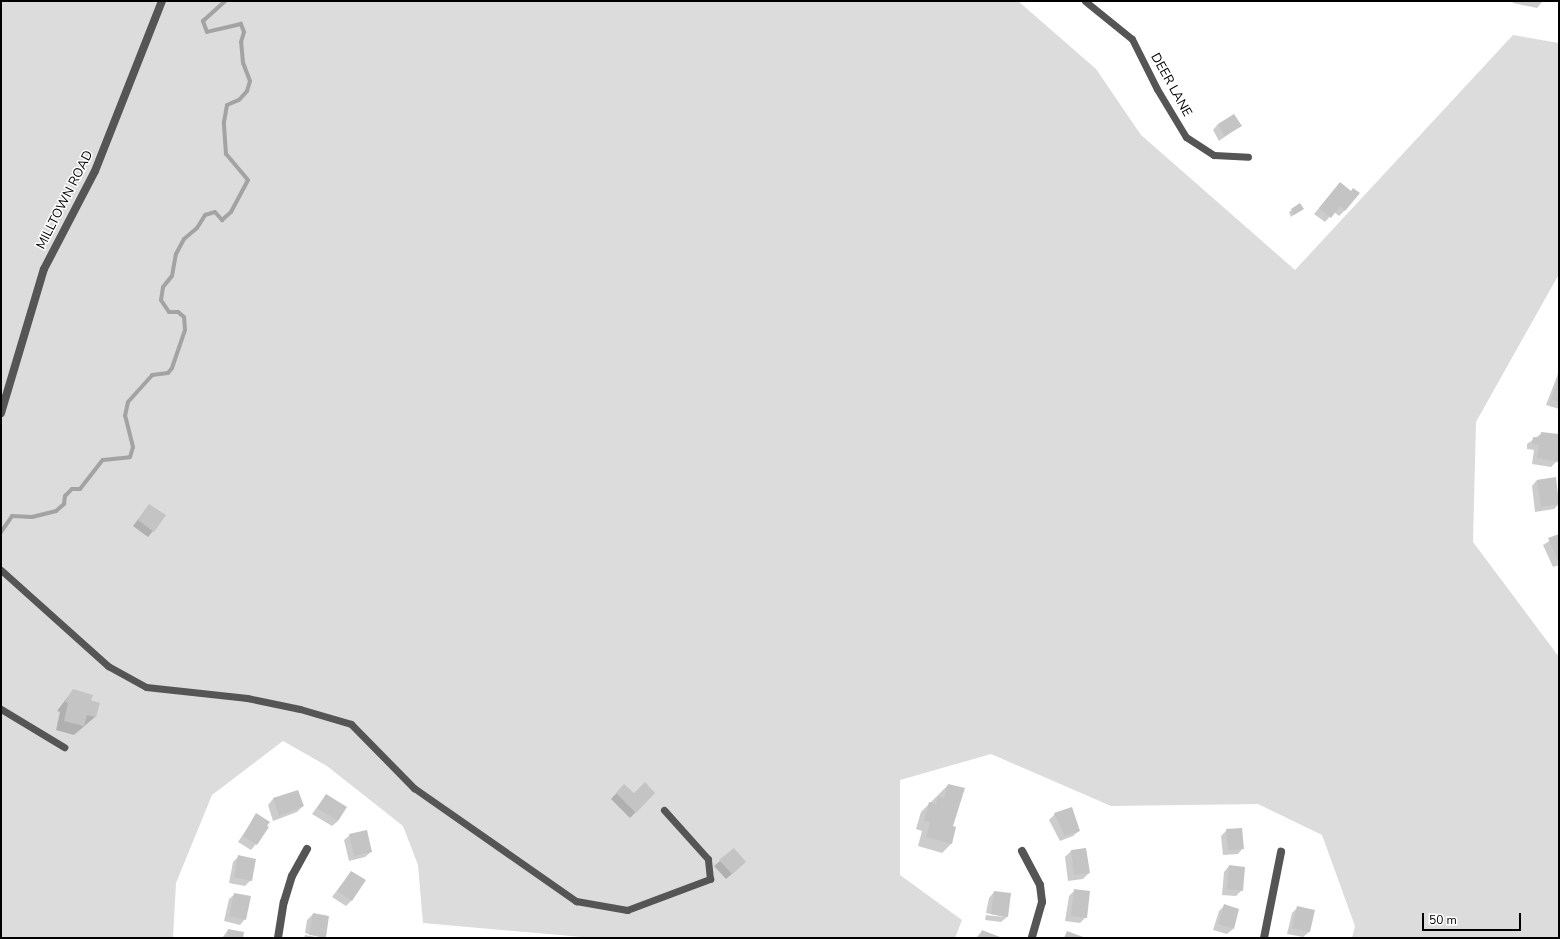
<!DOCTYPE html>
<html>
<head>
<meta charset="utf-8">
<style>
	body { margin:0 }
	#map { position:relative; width:1560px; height:939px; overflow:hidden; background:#fff; font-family:"Nunito Sans",sans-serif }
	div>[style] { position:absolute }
	.green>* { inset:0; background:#dcdcdc }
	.shadow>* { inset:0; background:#0003 }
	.stream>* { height:4px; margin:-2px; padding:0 2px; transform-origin:2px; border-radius:2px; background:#a3a3a3 }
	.building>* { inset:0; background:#c4c4c4 }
	.service>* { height:7px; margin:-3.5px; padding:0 3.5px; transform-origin:3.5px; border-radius:3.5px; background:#555 }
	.minor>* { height:8px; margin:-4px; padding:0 4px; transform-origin:4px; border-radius:4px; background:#555 }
	.tertiary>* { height:8px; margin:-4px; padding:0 4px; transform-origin:4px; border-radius:4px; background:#555 }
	span { translate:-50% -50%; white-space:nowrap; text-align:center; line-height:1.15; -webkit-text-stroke:3px #fff; paint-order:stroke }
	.street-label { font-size:13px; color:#000 }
	.frame { position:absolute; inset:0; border:2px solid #000; pointer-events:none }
	.scale { position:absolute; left:1422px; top:913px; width:99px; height:18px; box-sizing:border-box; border:2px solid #000; border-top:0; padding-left:5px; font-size:12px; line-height:14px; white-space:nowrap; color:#000; -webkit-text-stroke:3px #fff; paint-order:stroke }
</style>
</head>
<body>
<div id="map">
	<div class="green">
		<div style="clip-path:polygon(1px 1px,1018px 1px,1096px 69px,1141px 135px,1295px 270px,1513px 35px,1559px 43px,1559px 274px,1476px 422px,1473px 542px,1559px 657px,1559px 938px,1352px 938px,1355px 926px,1322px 835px,1258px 804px,1111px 806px,991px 754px,900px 780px,900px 875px,962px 920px,955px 938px,593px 938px,423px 923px,418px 865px,403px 826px,327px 766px,283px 741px,212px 795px,176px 883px,173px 938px,1px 938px)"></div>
	</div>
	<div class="shadow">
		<div style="clip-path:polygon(1513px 1px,1543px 1px,1537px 8px,1513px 3px)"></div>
		<div style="clip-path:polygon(1218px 124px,1240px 126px,1219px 141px,1213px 130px)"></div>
		<div style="clip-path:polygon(1335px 189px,1345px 210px,1339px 216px,1334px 212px,1325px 222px,1314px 214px)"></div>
		<div style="clip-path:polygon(1300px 205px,1302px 209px,1291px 217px,1289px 212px)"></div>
		<div style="clip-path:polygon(1559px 371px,1559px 409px,1546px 405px)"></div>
		<div style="clip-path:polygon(1542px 433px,1559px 435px,1557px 461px,1551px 467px,1532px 464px,1534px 450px,1527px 449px,1527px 444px)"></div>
		<div style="clip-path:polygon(1555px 478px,1559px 504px,1554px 509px,1535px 512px,1532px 486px,1537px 480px)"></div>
		<div style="clip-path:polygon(149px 505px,153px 531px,148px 537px,133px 526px)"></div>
		<div style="clip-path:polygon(1559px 535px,1559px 565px,1553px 567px,1543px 545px)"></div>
		<div style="clip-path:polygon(73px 690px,90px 700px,95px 717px,74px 735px,56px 730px,60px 712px,57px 711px)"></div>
		<div style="clip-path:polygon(624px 785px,634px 795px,654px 793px,630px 818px,611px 799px)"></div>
		<div style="clip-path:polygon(948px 785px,952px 827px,955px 828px,951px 844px,942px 853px,918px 846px,922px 831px,916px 829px,921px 812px)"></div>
		<div style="clip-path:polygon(298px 791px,303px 806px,297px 812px,273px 821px,268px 805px,273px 799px)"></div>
		<div style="clip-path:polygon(326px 795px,338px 821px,332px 826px,312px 814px)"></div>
		<div style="clip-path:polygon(1072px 809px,1079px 831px,1073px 836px,1060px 841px,1049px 820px,1055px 814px)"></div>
		<div style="clip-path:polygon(256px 815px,256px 844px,251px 850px,238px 842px)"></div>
		<div style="clip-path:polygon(1227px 830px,1243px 848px,1238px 854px,1223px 855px,1221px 836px)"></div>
		<div style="clip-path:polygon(350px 835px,371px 852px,365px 857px,349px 861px,344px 840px)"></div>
		<div style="clip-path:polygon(1086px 850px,1089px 873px,1083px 879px,1068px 881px,1065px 857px,1071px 851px)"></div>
		<div style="clip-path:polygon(239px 856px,251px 880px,245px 886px,229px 883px,233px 862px)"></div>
		<div style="clip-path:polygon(720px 861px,739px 868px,726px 879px,714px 866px)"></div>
		<div style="clip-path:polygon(1229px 866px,1242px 890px,1236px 896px,1222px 895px,1224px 872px)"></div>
		<div style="clip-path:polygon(351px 872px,352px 900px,346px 906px,332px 897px)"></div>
		<div style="clip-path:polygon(1075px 890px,1086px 917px,1080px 923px,1065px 921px,1069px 896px)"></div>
		<div style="clip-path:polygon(994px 892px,1007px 917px,1001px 922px,985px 920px,986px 915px,1004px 917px,986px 913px,989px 898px)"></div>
		<div style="clip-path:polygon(235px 894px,245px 919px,240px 925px,224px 921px,229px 899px)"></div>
		<div style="clip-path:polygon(1224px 906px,1233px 929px,1227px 934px,1213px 930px,1219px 911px)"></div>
		<div style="clip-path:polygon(1298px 907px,1309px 932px,1303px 937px,1287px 934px,1292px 913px)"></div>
		<div style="clip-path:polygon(313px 914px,325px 937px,324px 938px,304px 938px,305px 935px,322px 938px,305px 933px,307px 920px)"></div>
		<div style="clip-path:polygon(228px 930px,242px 938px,222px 938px)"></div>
		<div style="clip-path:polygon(982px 931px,998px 938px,976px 938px)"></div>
	</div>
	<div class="stream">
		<div style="left:1px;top:532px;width:19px;rotate:-55deg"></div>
		<div style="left:12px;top:516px;width:20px;rotate:3deg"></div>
		<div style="left:32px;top:517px;width:25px;rotate:-14deg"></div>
		<div style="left:56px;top:511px;width:11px;rotate:-41deg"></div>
		<div style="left:64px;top:504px;width:8px;rotate:-83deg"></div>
		<div style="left:65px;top:496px;width:10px;rotate:-45deg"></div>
		<div style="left:72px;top:489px;width:8px"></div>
		<div style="left:80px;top:489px;width:37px;rotate:-52deg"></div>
		<div style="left:103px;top:460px;width:27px;rotate:-6deg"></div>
		<div style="left:130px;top:457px;width:10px;rotate:-73deg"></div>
		<div style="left:133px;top:447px;width:32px;rotate:-104deg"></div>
		<div style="left:125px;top:416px;width:14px;rotate:-78deg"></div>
		<div style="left:128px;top:402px;width:36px;rotate:-48deg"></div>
		<div style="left:152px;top:375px;width:16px;rotate:-7deg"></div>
		<div style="left:168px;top:373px;width:6px;rotate:-51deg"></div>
		<div style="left:172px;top:368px;width:40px;rotate:-71.1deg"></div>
		<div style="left:185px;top:330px;width:13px;rotate:-94deg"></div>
		<div style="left:184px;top:317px;width:8px;rotate:-140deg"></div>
		<div style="left:178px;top:312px;width:9px;rotate:180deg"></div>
		<div style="left:169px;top:312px;width:14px;rotate:-124deg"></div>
		<div style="left:161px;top:300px;width:13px;rotate:-81deg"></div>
		<div style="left:163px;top:287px;width:14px;rotate:-51deg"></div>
		<div style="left:172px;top:276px;width:22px;rotate:-80deg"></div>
		<div style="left:176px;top:254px;width:17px;rotate:-62deg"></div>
		<div style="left:184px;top:239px;width:17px;rotate:-40deg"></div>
		<div style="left:197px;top:228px;width:15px;rotate:-58deg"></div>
		<div style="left:205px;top:215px;width:10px;rotate:-17deg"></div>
		<div style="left:215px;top:212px;width:11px;rotate:49deg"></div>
		<div style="left:222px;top:220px;width:12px;rotate:-42deg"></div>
		<div style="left:231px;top:212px;width:36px;rotate:-62deg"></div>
		<div style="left:248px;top:180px;width:34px;rotate:-130deg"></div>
		<div style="left:226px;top:154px;width:32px;rotate:-94deg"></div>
		<div style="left:224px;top:122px;width:17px;rotate:-80deg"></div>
		<div style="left:227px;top:105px;width:13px;rotate:-23deg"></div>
		<div style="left:239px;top:100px;width:12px;rotate:-48deg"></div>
		<div style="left:247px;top:91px;width:10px;rotate:-73deg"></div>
		<div style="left:250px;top:81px;width:19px;rotate:-111deg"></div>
		<div style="left:243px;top:63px;width:21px;rotate:-95deg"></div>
		<div style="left:241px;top:42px;width:10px;rotate:-73deg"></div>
		<div style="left:244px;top:32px;width:9px;rotate:-111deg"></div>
		<div style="left:241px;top:24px;width:35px;rotate:167deg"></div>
		<div style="left:207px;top:32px;width:12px;rotate:-110deg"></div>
		<div style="left:203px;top:21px;width:30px;rotate:-42deg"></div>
	</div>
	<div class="building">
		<div style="clip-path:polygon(1234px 114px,1242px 126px,1225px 136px,1218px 124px)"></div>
		<div style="clip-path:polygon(1340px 182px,1351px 191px,1353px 188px,1360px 193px,1345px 211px,1340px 206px,1331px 218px,1319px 208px)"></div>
		<div style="clip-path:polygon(1300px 203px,1304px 209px,1294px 215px,1291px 209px)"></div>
		<div style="clip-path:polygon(1559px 375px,1559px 402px,1551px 399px)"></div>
		<div style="clip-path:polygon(1541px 432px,1559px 434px,1558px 462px,1537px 458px,1539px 445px,1532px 444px,1533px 437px,1540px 438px)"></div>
		<div style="clip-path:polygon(1556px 477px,1559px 504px,1541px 507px,1537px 480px)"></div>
		<div style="clip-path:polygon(149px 504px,166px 515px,154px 532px,138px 520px)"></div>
		<div style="clip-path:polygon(1559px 534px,1559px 562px,1548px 538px)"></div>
		<div style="clip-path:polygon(73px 689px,93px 695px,91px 700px,100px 703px,96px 717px,87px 715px,84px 726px,64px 721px,68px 703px,65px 702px)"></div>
		<div style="clip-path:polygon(645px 782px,655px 793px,636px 813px,616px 793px,624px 784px,634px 793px)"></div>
		<div style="clip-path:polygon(948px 784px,965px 788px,953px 826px,956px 827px,952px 844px,926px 837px,930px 822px,924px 821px,929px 802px,936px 804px,938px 796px,944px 798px)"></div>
		<div style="clip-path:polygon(298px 790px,304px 806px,279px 816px,273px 798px)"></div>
		<div style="clip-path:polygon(326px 794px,347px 807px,338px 821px,317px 808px)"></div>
		<div style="clip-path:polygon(1072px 807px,1080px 831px,1065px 836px,1054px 813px)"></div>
		<div style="clip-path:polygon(256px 813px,270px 822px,267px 826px,269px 827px,257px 845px,243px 836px)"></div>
		<div style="clip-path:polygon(1242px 828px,1244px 849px,1228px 850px,1226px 829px)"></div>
		<div style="clip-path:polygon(367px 830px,372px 852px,354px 856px,349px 834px)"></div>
		<div style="clip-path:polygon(734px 848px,746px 862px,732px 874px,719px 860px)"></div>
		<div style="clip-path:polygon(1086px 848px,1090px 873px,1074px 875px,1071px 850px)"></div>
		<div style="clip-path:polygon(238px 855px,256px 859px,252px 881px,234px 877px)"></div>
		<div style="clip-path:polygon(1229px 865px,1245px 867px,1243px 891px,1227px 889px)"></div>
		<div style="clip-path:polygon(351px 871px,366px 880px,352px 901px,337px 891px)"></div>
		<div style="clip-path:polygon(1074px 889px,1090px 891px,1087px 918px,1071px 916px)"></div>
		<div style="clip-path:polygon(994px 891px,1011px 893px,1008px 917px,991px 914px)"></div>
		<div style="clip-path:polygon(234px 893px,251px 896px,246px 920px,229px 916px)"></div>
		<div style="clip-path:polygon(1224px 904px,1239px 909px,1234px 929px,1218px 924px)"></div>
		<div style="clip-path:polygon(1297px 906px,1315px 910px,1310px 932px,1292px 928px)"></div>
		<div style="clip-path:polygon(313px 913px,329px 916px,326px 937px,309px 935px)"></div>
		<div style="clip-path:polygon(228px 929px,244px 932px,243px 938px,226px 938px)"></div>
		<div style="clip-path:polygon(982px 930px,1000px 937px,999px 938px,979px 938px)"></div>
		<div style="clip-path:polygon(1067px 931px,1083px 937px,1082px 938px,1064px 938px)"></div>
	</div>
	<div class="service">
		<div style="left:1085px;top:1px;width:60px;rotate:39deg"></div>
		<div style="left:1132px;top:39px;width:56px;rotate:63.4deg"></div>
		<div style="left:1157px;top:89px;width:56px;rotate:58.9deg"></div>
		<div style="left:1186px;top:137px;width:33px;rotate:33deg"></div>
		<div style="left:1214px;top:155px;width:34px;rotate:3deg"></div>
		<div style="left:1px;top:570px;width:144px;rotate:41.9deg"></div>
		<div style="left:108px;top:666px;width:43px;rotate:28.9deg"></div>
		<div style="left:146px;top:687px;width:102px;rotate:6.2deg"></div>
		<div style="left:247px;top:698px;width:54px;rotate:11.7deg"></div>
		<div style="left:300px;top:709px;width:53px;rotate:16.4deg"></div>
		<div style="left:351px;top:724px;width:90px;rotate:45.5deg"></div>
		<div style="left:414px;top:788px;width:198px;rotate:34.9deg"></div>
		<div style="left:576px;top:901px;width:52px;rotate:10deg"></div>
		<div style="left:627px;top:910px;width:89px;rotate:-20.5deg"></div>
		<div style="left:710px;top:879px;width:20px;rotate:-96deg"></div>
		<div style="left:708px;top:859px;width:66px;rotate:-131.9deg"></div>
		<div style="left:1px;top:709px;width:74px;rotate:31.1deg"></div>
	</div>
	<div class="minor">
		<div style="left:1022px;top:851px;width:38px;rotate:62deg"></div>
		<div style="left:1040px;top:885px;width:17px;rotate:83deg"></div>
		<div style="left:1042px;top:902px;width:37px;rotate:106deg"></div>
		<div style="left:278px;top:938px;width:36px;rotate:-81deg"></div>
		<div style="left:284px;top:902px;width:27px;rotate:-73deg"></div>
		<div style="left:292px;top:876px;width:31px;rotate:-61deg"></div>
		<div style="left:1264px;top:938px;width:88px;rotate:-78.8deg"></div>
	</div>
	<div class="tertiary">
		<div style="left:1px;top:413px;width:150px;rotate:-73.4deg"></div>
		<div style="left:44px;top:269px;width:110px;rotate:-62.5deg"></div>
		<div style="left:95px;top:171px;width:183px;rotate:-68.5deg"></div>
	</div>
	<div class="street-label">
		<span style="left:1171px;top:85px;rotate:61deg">DEER LANE</span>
		<span style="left:65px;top:200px;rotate:-63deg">MILLTOWN ROAD</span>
	</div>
	<div class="frame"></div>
	<div class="scale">50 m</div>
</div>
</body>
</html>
